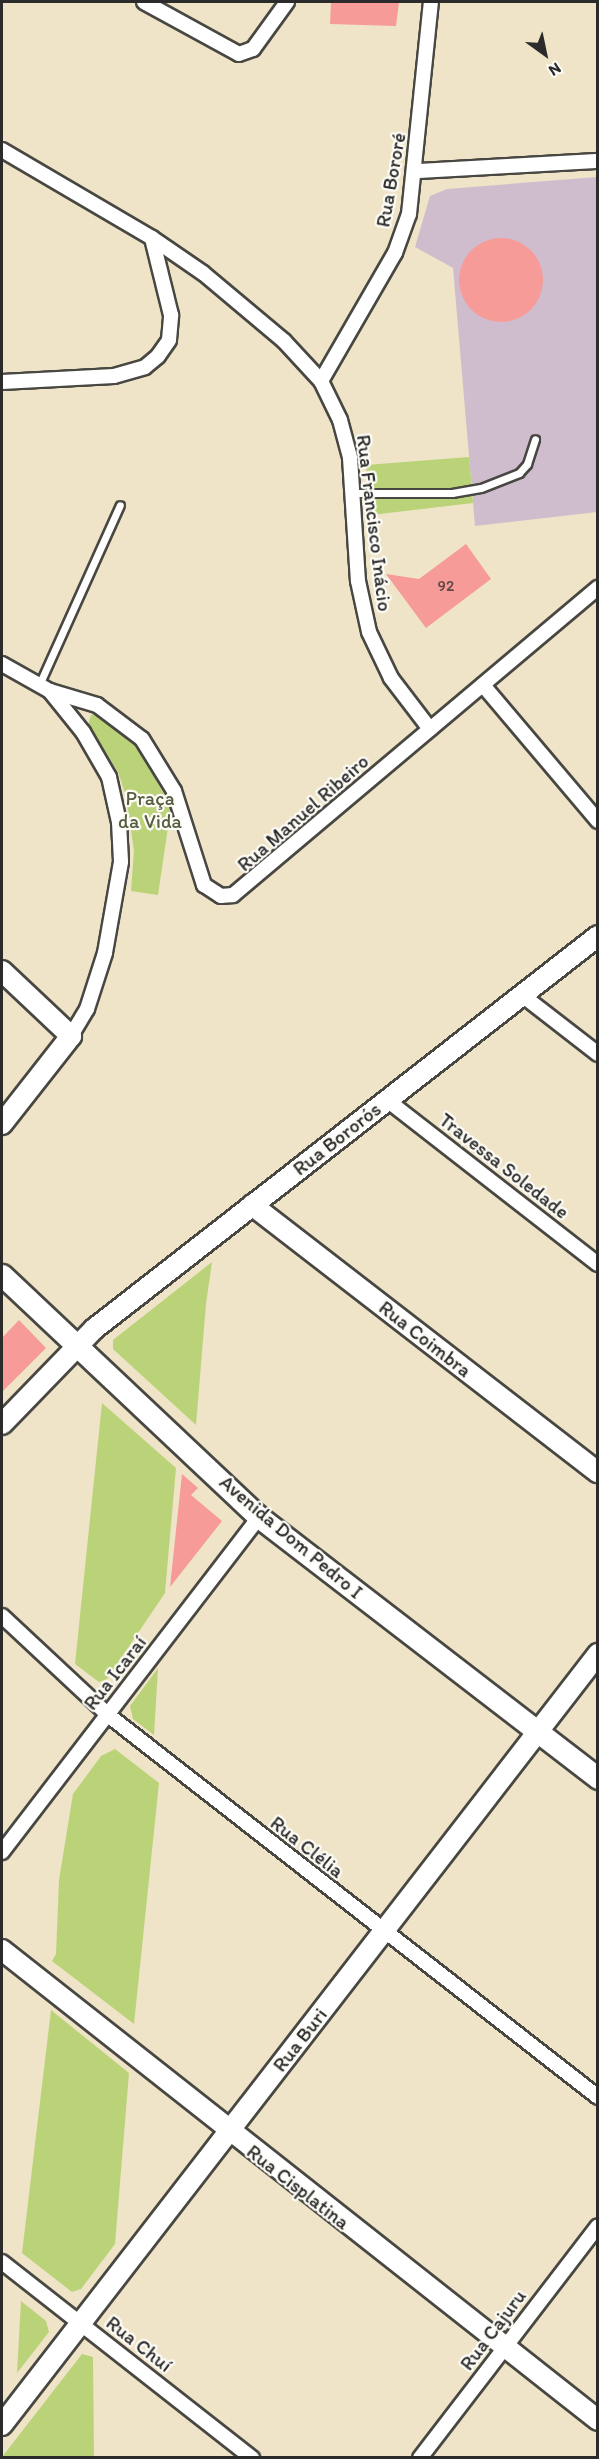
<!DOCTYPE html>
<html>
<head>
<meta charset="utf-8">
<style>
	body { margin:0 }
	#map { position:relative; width:599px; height:2459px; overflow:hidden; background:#efe4c7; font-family:Itim,sans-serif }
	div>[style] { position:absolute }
	.industrial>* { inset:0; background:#cfbdce }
	.green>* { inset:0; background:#bad378 }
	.building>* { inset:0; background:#f69b97 }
	.round { border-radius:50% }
	.roads { filter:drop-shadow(2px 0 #484742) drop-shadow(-2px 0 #484742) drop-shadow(0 2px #484742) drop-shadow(0 -2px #484742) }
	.lane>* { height:7px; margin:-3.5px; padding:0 3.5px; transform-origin:3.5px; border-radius:3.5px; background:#fff }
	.street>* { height:14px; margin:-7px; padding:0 7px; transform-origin:7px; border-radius:7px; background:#fff }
	.secondary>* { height:20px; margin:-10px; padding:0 10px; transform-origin:10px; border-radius:10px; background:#fff }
	.primary>* { height:21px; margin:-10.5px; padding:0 10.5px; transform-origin:10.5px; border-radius:10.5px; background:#fff }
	span { translate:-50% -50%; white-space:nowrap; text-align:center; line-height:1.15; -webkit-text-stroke:4.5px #fdfcf7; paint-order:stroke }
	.number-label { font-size:16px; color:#5e4746 }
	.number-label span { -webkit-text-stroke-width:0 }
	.street-label { font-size:20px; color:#2b2b2b }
	.park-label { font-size:20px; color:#565d42 }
	.frame { position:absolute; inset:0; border:3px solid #2b2b2b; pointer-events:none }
	.north { position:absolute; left:515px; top:24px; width:60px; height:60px; -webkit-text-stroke:4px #fdfcf7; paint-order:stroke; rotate:147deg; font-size:16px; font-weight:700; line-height:24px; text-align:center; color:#2b2b2b }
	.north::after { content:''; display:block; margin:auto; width:21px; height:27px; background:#2b2b2b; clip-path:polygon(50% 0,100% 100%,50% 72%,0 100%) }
</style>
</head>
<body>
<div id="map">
	<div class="industrial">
		<div style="clip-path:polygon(597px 177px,597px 512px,475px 526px,453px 268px,415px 247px,430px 196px,447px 189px)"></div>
	</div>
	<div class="green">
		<div style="clip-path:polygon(469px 457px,473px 503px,371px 515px,370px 501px,375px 497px,375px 490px,368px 487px,366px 465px)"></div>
		<div style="clip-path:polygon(96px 714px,137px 746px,171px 807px,158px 895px,131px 891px,134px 851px,126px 796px,118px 772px,88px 725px,91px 715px)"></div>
		<div style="clip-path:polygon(212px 1262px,206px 1304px,196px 1425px,113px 1349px,113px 1340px)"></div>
		<div style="clip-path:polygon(102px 1403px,176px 1468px,165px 1593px,107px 1679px,99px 1682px,75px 1664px)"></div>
		<div style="clip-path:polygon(158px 1668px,154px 1735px,133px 1719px,130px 1706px)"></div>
		<div style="clip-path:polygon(115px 1749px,159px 1783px,134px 2024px,52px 1961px,56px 1954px,59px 1880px,73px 1794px,101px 1756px)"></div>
		<div style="clip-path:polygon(51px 2010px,129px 2073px,115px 2244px,81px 2289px,72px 2292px,22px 2253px)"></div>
		<div style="clip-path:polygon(21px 2301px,46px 2321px,49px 2332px,17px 2373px)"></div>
		<div style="clip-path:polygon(82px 2354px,93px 2357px,94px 2457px,2px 2457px)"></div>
	</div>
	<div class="building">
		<div style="clip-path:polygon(331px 2px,399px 2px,396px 26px,330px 24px)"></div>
		<div class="round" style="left:459px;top:238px;width:84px;height:84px"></div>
		<div style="clip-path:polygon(466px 544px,491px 579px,426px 628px,386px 574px,419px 579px)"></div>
		<div style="clip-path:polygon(19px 1320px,46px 1348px,2px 1392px,2px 1338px)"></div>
		<div style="clip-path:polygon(182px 1474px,198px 1488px,191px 1495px,222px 1521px,170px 1587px)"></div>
	</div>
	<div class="roads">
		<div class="lane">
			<div style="left:353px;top:493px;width:99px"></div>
			<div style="left:452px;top:493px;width:29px;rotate:-10deg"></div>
			<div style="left:481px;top:488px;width:41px;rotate:-21.5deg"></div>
			<div style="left:519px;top:473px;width:12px;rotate:-48deg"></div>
			<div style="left:527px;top:464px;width:26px;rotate:-72deg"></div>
			<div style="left:39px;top:685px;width:197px;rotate:-65.8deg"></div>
		</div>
		<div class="street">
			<div style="left:144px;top:2px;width:108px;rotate:28.7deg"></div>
			<div style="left:239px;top:54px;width:15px;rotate:-20deg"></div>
			<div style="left:253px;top:49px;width:58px;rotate:-54.1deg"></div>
			<div style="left:2px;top:150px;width:174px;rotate:30.4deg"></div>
			<div style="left:152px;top:238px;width:62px;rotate:34.5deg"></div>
			<div style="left:203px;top:273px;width:106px;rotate:40deg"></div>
			<div style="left:284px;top:341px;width:54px;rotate:47.2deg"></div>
			<div style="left:321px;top:381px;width:43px;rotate:64deg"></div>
			<div style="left:340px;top:420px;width:39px;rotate:75deg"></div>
			<div style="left:350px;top:458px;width:123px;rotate:86.3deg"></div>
			<div style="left:358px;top:581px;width:52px;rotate:77.8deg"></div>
			<div style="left:369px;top:632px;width:51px;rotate:64.4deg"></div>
			<div style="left:391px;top:678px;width:64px;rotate:52.6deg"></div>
			<div style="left:417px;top:171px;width:181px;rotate:-3.2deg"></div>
			<div style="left:321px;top:381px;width:148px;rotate:-60deg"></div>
			<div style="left:395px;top:253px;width:41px;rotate:-70.3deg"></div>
			<div style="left:409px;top:214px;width:213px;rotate:-84.1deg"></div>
			<div style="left:2px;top:382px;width:112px;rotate:-3.1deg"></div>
			<div style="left:114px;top:376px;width:32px;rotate:-16deg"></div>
			<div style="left:145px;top:367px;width:17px;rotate:-40deg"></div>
			<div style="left:158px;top:356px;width:19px;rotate:-55deg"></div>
			<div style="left:169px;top:340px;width:25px;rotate:-85deg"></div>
			<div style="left:171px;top:315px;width:79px;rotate:-103.9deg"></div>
			<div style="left:2px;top:664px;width:55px;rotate:29.4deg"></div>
			<div style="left:50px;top:691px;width:53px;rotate:51.2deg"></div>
			<div style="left:83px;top:732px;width:52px;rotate:60deg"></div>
			<div style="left:109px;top:777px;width:46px;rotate:77.5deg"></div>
			<div style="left:119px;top:822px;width:40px;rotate:87.1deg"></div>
			<div style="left:121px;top:862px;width:92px;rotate:100deg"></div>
			<div style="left:105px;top:953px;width:59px;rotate:107.8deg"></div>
			<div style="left:87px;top:1009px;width:31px;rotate:121deg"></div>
			<div style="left:483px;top:685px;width:178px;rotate:49.8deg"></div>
			<div style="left:50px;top:691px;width:49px;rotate:16.6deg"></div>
			<div style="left:97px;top:705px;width:56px;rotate:37.1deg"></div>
			<div style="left:142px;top:739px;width:61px;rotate:58.4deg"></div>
			<div style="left:174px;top:791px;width:99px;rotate:72.3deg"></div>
			<div style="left:204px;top:885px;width:20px;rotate:33deg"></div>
			<div style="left:221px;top:896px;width:12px;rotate:-5deg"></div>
			<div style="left:233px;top:895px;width:477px;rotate:-40.1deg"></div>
			<div style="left:522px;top:995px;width:96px;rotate:37.8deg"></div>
			<div style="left:387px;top:1100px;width:267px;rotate:37.9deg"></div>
			<div style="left:2px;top:1616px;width:145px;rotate:43deg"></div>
			<div style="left:108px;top:1715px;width:621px;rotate:37.94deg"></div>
			<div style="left:2px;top:1852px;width:422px;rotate:-52.5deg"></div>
			<div style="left:2px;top:2262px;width:318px;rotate:38.1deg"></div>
			<div style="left:420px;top:2458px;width:292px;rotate:-52.5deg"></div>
		</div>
		<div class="secondary">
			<div style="left:2px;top:971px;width:95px;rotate:43.3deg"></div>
			<div style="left:71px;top:1036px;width:112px;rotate:128.1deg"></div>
			<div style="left:252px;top:1205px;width:437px;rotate:37.7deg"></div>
			<div style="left:2px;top:1424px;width:132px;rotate:-45.9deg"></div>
			<div style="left:94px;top:1329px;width:639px;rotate:-37.95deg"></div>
			<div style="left:2px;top:1950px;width:759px;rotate:38.26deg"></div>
			<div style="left:2px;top:2425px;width:975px;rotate:-52.3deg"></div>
		</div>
		<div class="primary">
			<div style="left:2px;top:1275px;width:353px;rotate:43.3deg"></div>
			<div style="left:259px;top:1517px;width:428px;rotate:37.6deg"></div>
		</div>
	</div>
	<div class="number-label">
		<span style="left:446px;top:586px">92</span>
	</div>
	<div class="street-label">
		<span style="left:391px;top:180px;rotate:-80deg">Rua Bororé</span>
		<span style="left:374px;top:523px;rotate:83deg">Rua Francisco Inácio</span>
		<span style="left:303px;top:813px;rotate:-41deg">Rua Manuel Ribeiro</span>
		<span style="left:337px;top:1139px;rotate:-38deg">Rua Bororós</span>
		<span style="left:504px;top:1166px;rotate:38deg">Travessa Soledade</span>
		<span style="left:425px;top:1339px;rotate:38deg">Rua Coimbra</span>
		<span style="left:291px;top:1537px;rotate:40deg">Avenida Dom Pedro I</span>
		<span style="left:115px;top:1673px;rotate:-52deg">Rua Icaraí</span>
		<span style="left:307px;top:1847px;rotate:38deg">Rua Clélia</span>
		<span style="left:300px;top:2040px;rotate:-52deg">Rua Buri</span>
		<span style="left:298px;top:2187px;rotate:38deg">Rua Cisplatina</span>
		<span style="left:493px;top:2330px;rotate:-53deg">Rua Cajuru</span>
		<span style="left:139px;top:2344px;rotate:38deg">Rua Chuí</span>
	</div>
	<div class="park-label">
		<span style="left:150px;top:810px">Praça<br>da Vida</span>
	</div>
	<div class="frame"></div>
	<div class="north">N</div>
</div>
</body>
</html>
